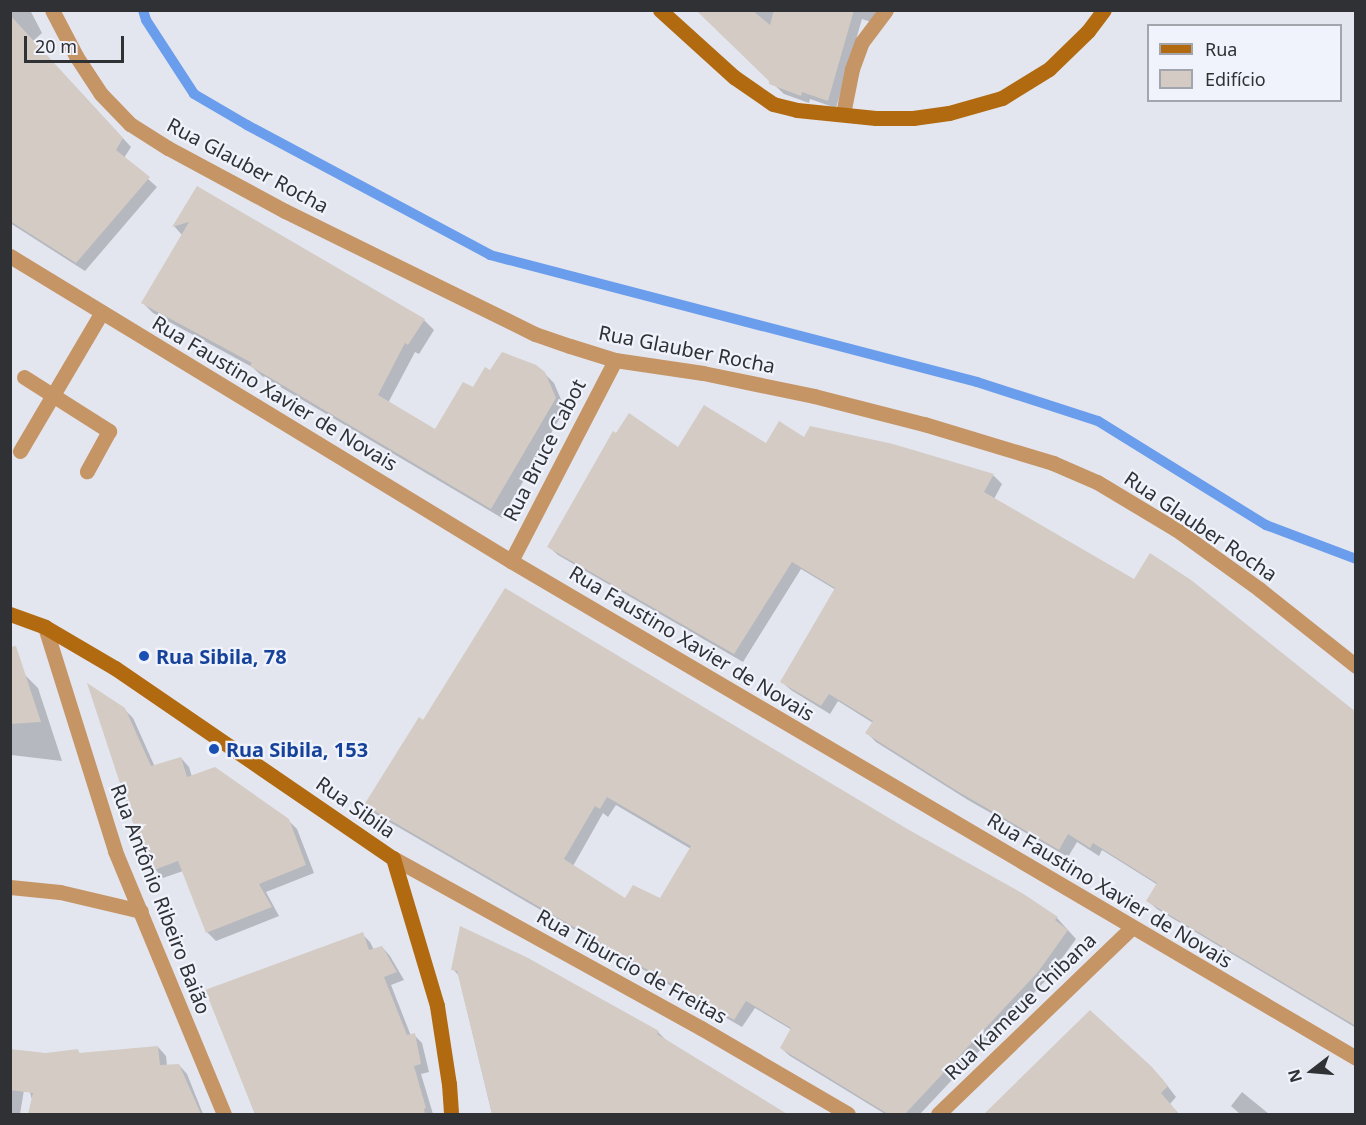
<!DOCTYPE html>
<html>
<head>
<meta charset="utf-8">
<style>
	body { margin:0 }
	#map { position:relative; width:1366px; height:1125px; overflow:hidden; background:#e3e6ef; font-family:"Noto Sans",sans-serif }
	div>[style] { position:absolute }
	.shadow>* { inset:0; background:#0003 }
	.stream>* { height:10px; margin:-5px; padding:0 5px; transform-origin:5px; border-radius:5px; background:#6b9ded }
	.building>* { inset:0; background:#d3cbc4 }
	.street>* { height:15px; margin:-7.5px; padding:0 7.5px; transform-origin:7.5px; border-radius:7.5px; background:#c69566 }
	.secondary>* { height:15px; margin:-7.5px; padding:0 7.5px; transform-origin:7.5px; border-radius:7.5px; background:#b26a10 }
	.dots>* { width:16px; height:16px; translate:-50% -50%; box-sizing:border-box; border:3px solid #f0f3fc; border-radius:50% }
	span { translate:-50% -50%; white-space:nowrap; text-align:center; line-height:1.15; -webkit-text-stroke:4.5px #f0f3fc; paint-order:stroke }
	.street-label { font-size:20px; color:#2f3134 }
	.transit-label { font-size:20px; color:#164399; font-weight:700 }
	.left { translate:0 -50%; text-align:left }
	.frame { position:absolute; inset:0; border:12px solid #2f3134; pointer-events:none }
	.legend { position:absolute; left:1147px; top:24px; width:195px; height:78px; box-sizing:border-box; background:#f0f3fc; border:2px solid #a3a5ac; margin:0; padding:8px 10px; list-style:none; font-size:18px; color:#2f3134 }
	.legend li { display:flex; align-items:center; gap:12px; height:30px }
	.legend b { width:30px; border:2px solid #a3a5ac }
	.north { position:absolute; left:1282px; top:1041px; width:60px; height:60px; -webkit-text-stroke:4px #f0f3fc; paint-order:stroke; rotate:254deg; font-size:16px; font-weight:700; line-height:24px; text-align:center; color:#2f3134 }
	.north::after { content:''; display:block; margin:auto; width:21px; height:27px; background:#2f3134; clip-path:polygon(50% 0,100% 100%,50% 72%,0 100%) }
	.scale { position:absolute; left:24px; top:36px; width:100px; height:27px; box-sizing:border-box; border:3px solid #2f3134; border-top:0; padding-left:8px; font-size:18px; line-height:21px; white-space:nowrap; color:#2f3134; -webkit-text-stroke:4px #f0f3fc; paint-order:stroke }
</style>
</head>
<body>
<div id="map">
	<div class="shadow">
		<div style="clip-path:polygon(10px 10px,30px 10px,42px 33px,33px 41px,131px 147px,124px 158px,157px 187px,85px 271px,10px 223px)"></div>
		<div style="clip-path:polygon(696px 10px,878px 10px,871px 22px,862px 19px,836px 108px,810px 99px,809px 103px,784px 94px)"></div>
		<div style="clip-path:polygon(197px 188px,424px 320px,434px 330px,419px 354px,415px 352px,388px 403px,435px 431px,473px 389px,544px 373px,554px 383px,565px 409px,502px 518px,262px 376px,252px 367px,153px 313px,143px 303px,183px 236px,174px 226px)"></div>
		<div style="clip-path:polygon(804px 439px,892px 446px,994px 476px,1002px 484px,994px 499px,1356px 714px,1356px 1028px,1157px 909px,1148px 901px,1158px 885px,1102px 850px,1099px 856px,1077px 842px,1068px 857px,968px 800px,876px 742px,867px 733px,873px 723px,838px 701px,830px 714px,791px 690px,782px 682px,836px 590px,801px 569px,743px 662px,558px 555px,549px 547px,679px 449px,766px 445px)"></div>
		<div style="clip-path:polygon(10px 647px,17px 653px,24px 674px,38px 688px,62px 761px,11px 755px,10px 760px)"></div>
		<div style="clip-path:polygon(124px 709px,133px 718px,155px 767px,181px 758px,189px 767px,192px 777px,288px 820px,297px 829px,314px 873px,266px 892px,279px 916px,216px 941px,207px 932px,183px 871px,163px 878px,155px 869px)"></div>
		<div style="clip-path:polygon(evenodd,419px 720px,1057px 918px,1076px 939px,1046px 980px,920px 1114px,885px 1114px,790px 1056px,781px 1048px,792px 1030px,755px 1008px,742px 1027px,374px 813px,366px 804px,419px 720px,616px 805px,691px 849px,661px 900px,626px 900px,573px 866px,603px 813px,608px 817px,616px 805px)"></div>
		<div style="clip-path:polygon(362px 934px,370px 942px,374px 950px,382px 947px,390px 956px,404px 980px,391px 985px,411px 1036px,414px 1035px,422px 1043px,429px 1072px,421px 1074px,433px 1114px,255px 1114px,207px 991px)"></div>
		<div style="clip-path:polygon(453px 969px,658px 1032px,667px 1041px,786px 1114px,492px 1114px,459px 976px)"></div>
		<div style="clip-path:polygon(1090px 1012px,1162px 1079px,1176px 1097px,1170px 1104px,1179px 1114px,986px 1114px)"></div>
		<div style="clip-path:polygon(158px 1047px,166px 1056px,167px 1066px,179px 1065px,187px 1074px,203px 1114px,36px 1114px,26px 1078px,20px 1114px,10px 1114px,10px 1051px,46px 1055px,78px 1051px,81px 1055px)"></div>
		<div style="clip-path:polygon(1242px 1092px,1269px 1114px,1240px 1114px,1231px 1106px)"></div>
	</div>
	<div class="stream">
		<div style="left:143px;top:10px;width:10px;rotate:73deg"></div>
		<div style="left:146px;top:20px;width:88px;rotate:57deg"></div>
		<div style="left:194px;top:94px;width:61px;rotate:30.3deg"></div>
		<div style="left:247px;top:125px;width:276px;rotate:28.1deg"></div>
		<div style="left:490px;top:255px;width:503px;rotate:14.62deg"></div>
		<div style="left:977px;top:382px;width:127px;rotate:17.9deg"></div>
		<div style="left:1098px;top:421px;width:198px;rotate:31.8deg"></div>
		<div style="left:1266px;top:525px;width:96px;rotate:20.7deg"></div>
	</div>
	<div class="building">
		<div style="clip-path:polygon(696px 10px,752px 10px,770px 25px,774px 10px,854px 10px,828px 101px,802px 92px,801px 96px,769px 84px,769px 81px)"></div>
		<div style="clip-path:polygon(10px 15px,123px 138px,116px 150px,150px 177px,76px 263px,10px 221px)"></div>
		<div style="clip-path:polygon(197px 186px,425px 319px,408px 345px,405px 343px,378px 395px,435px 429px,463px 382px,473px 387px,485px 367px,490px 370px,502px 352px,536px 365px,545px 372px,556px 398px,491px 509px,250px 366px,252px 363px,141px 303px,189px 222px,172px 227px)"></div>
		<div style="clip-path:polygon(704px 405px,766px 443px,779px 421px,804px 437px,810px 426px,893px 444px,994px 474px,984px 492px,1134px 579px,1150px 553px,1191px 580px,1356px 712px,1356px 1026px,1146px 901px,1157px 883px,1093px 843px,1090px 848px,1068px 834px,1059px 850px,957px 791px,865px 733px,873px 721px,829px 694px,821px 706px,780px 682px,835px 588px,792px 562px,734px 654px,547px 547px,613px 431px,616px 433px,629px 413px,678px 447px)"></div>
		<div style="clip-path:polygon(evenodd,505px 588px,909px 830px,1022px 893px,1058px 917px,1055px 920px,1068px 930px,1038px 972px,905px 1114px,888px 1114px,780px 1048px,791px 1028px,746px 1001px,734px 1020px,364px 805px,419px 717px,423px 720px,505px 588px,607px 797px,691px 846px,660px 898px,633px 885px,625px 898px,564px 859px,595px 806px,600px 809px,607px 797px)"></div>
		<div style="clip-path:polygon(16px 646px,41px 722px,10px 724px,10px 647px)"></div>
		<div style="clip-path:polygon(87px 683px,125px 708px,151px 766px,181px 757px,187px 777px,215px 767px,289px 819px,306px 865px,259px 884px,272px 907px,206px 933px,178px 861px,154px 870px,134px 826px)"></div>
		<div style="clip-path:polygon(460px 926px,528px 958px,659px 1031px,657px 1034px,787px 1114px,492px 1114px,457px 971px,451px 970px)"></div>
		<div style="clip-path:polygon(363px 932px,369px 950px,382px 946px,397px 972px,384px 977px,407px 1035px,415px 1033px,421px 1064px,414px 1066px,426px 1108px,424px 1109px,425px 1114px,255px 1114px,205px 990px)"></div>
		<div style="clip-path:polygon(1090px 1010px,1152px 1067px,1168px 1086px,1161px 1093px,1179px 1114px,984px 1114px)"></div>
		<div style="clip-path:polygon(158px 1046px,160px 1065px,179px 1064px,201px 1114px,28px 1114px,33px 1093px,10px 1090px,10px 1049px,46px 1053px,78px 1049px,79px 1053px)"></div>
	</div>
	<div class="street">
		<div style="left:52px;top:10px;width:52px;rotate:62.4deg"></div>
		<div style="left:76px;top:56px;width:45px;rotate:56.7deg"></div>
		<div style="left:101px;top:94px;width:42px;rotate:46deg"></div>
		<div style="left:130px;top:124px;width:45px;rotate:32.3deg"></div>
		<div style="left:168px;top:148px;width:133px;rotate:28.3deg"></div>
		<div style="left:285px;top:211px;width:279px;rotate:26.2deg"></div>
		<div style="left:535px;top:334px;width:37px;rotate:19deg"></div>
		<div style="left:570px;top:346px;width:47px;rotate:17.3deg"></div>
		<div style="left:615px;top:360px;width:89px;rotate:8.4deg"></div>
		<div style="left:703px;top:373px;width:113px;rotate:11.7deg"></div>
		<div style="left:814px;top:396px;width:114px;rotate:14.3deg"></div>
		<div style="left:924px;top:424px;width:135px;rotate:16.8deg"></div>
		<div style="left:1053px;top:463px;width:48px;rotate:23.4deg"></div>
		<div style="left:1097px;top:482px;width:93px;rotate:31deg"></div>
		<div style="left:1177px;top:530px;width:101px;rotate:35.7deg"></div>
		<div style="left:1259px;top:589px;width:124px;rotate:38.4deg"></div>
		<div style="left:843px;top:114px;width:46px;rotate:-78.7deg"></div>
		<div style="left:852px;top:69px;width:29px;rotate:-70deg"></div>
		<div style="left:862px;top:42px;width:40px;rotate:-53deg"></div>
		<div style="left:10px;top:256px;width:587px;rotate:31.33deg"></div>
		<div style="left:511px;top:561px;width:980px;rotate:30.46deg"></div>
		<div style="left:24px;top:377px;width:101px;rotate:32.4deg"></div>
		<div style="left:109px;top:431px;width:46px;rotate:118.8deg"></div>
		<div style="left:20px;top:451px;width:161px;rotate:-59.5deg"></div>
		<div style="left:511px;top:561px;width:226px;rotate:-62.6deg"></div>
		<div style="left:45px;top:627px;width:235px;rotate:72.6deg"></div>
		<div style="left:115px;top:851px;width:285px;rotate:67.5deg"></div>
		<div style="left:393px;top:858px;width:352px;rotate:28.9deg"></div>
		<div style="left:701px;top:1028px;width:170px;rotate:30.3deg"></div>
		<div style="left:10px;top:887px;width:50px;rotate:5.7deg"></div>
		<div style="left:60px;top:892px;width:83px;rotate:13.2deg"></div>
		<div style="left:938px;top:1114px;width:269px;rotate:-43.9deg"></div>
	</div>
	<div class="secondary">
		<div style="left:660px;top:10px;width:100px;rotate:42.2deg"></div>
		<div style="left:734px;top:77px;width:47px;rotate:34.7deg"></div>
		<div style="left:773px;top:104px;width:25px;rotate:14deg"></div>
		<div style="left:797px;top:110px;width:79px;rotate:5.8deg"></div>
		<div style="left:876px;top:118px;width:37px"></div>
		<div style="left:913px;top:118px;width:36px;rotate:-8deg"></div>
		<div style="left:949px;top:113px;width:55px;rotate:-15.8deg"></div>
		<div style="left:1002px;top:98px;width:55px;rotate:-31.7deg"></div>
		<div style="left:1049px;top:69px;width:54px;rotate:-44.3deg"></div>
		<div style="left:1088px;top:31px;width:26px;rotate:-53deg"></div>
		<div style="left:10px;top:614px;width:37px;rotate:20deg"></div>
		<div style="left:45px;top:627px;width:81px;rotate:30.4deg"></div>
		<div style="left:115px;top:668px;width:337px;rotate:34.4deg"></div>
		<div style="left:393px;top:858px;width:154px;rotate:73.4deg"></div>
		<div style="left:437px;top:1006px;width:79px;rotate:81.3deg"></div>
		<div style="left:449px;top:1084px;width:30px;rotate:86deg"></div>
	</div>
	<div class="dots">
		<div style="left:144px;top:656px;background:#1a4fb4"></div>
		<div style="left:214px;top:749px;background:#1a4fb4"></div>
	</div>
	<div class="street-label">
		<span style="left:248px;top:165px;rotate:28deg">Rua Glauber Rocha</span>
		<span style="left:687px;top:349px;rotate:11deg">Rua Glauber Rocha</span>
		<span style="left:275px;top:393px;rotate:31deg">Rua Faustino Xavier de Novais</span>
		<span style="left:544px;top:450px;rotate:-63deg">Rua Bruce Cabot</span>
		<span style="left:1201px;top:526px;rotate:34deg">Rua Glauber Rocha</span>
		<span style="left:692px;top:643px;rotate:31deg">Rua Faustino Xavier de Novais</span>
		<span style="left:356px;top:807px;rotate:35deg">Rua Sibila</span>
		<span style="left:1110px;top:890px;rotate:31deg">Rua Faustino Xavier de Novais</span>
		<span style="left:161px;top:899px;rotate:69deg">Rua Antônio Ribeiro Baião</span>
		<span style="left:632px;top:966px;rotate:29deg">Rua Tiburcio de Freitas</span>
		<span style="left:1020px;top:1006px;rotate:-44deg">Rua Kameue Chibana</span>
	</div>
	<div class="transit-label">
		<span class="left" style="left:156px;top:656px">Rua Sibila, 78</span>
		<span class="left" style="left:226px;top:749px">Rua Sibila, 153</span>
	</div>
	<div class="frame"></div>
	<ul class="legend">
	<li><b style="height:8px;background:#b26a10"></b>Rua</li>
	<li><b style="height:16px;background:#d3cbc4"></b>Edifício</li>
	</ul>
	<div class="north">N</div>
	<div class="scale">20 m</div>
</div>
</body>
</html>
